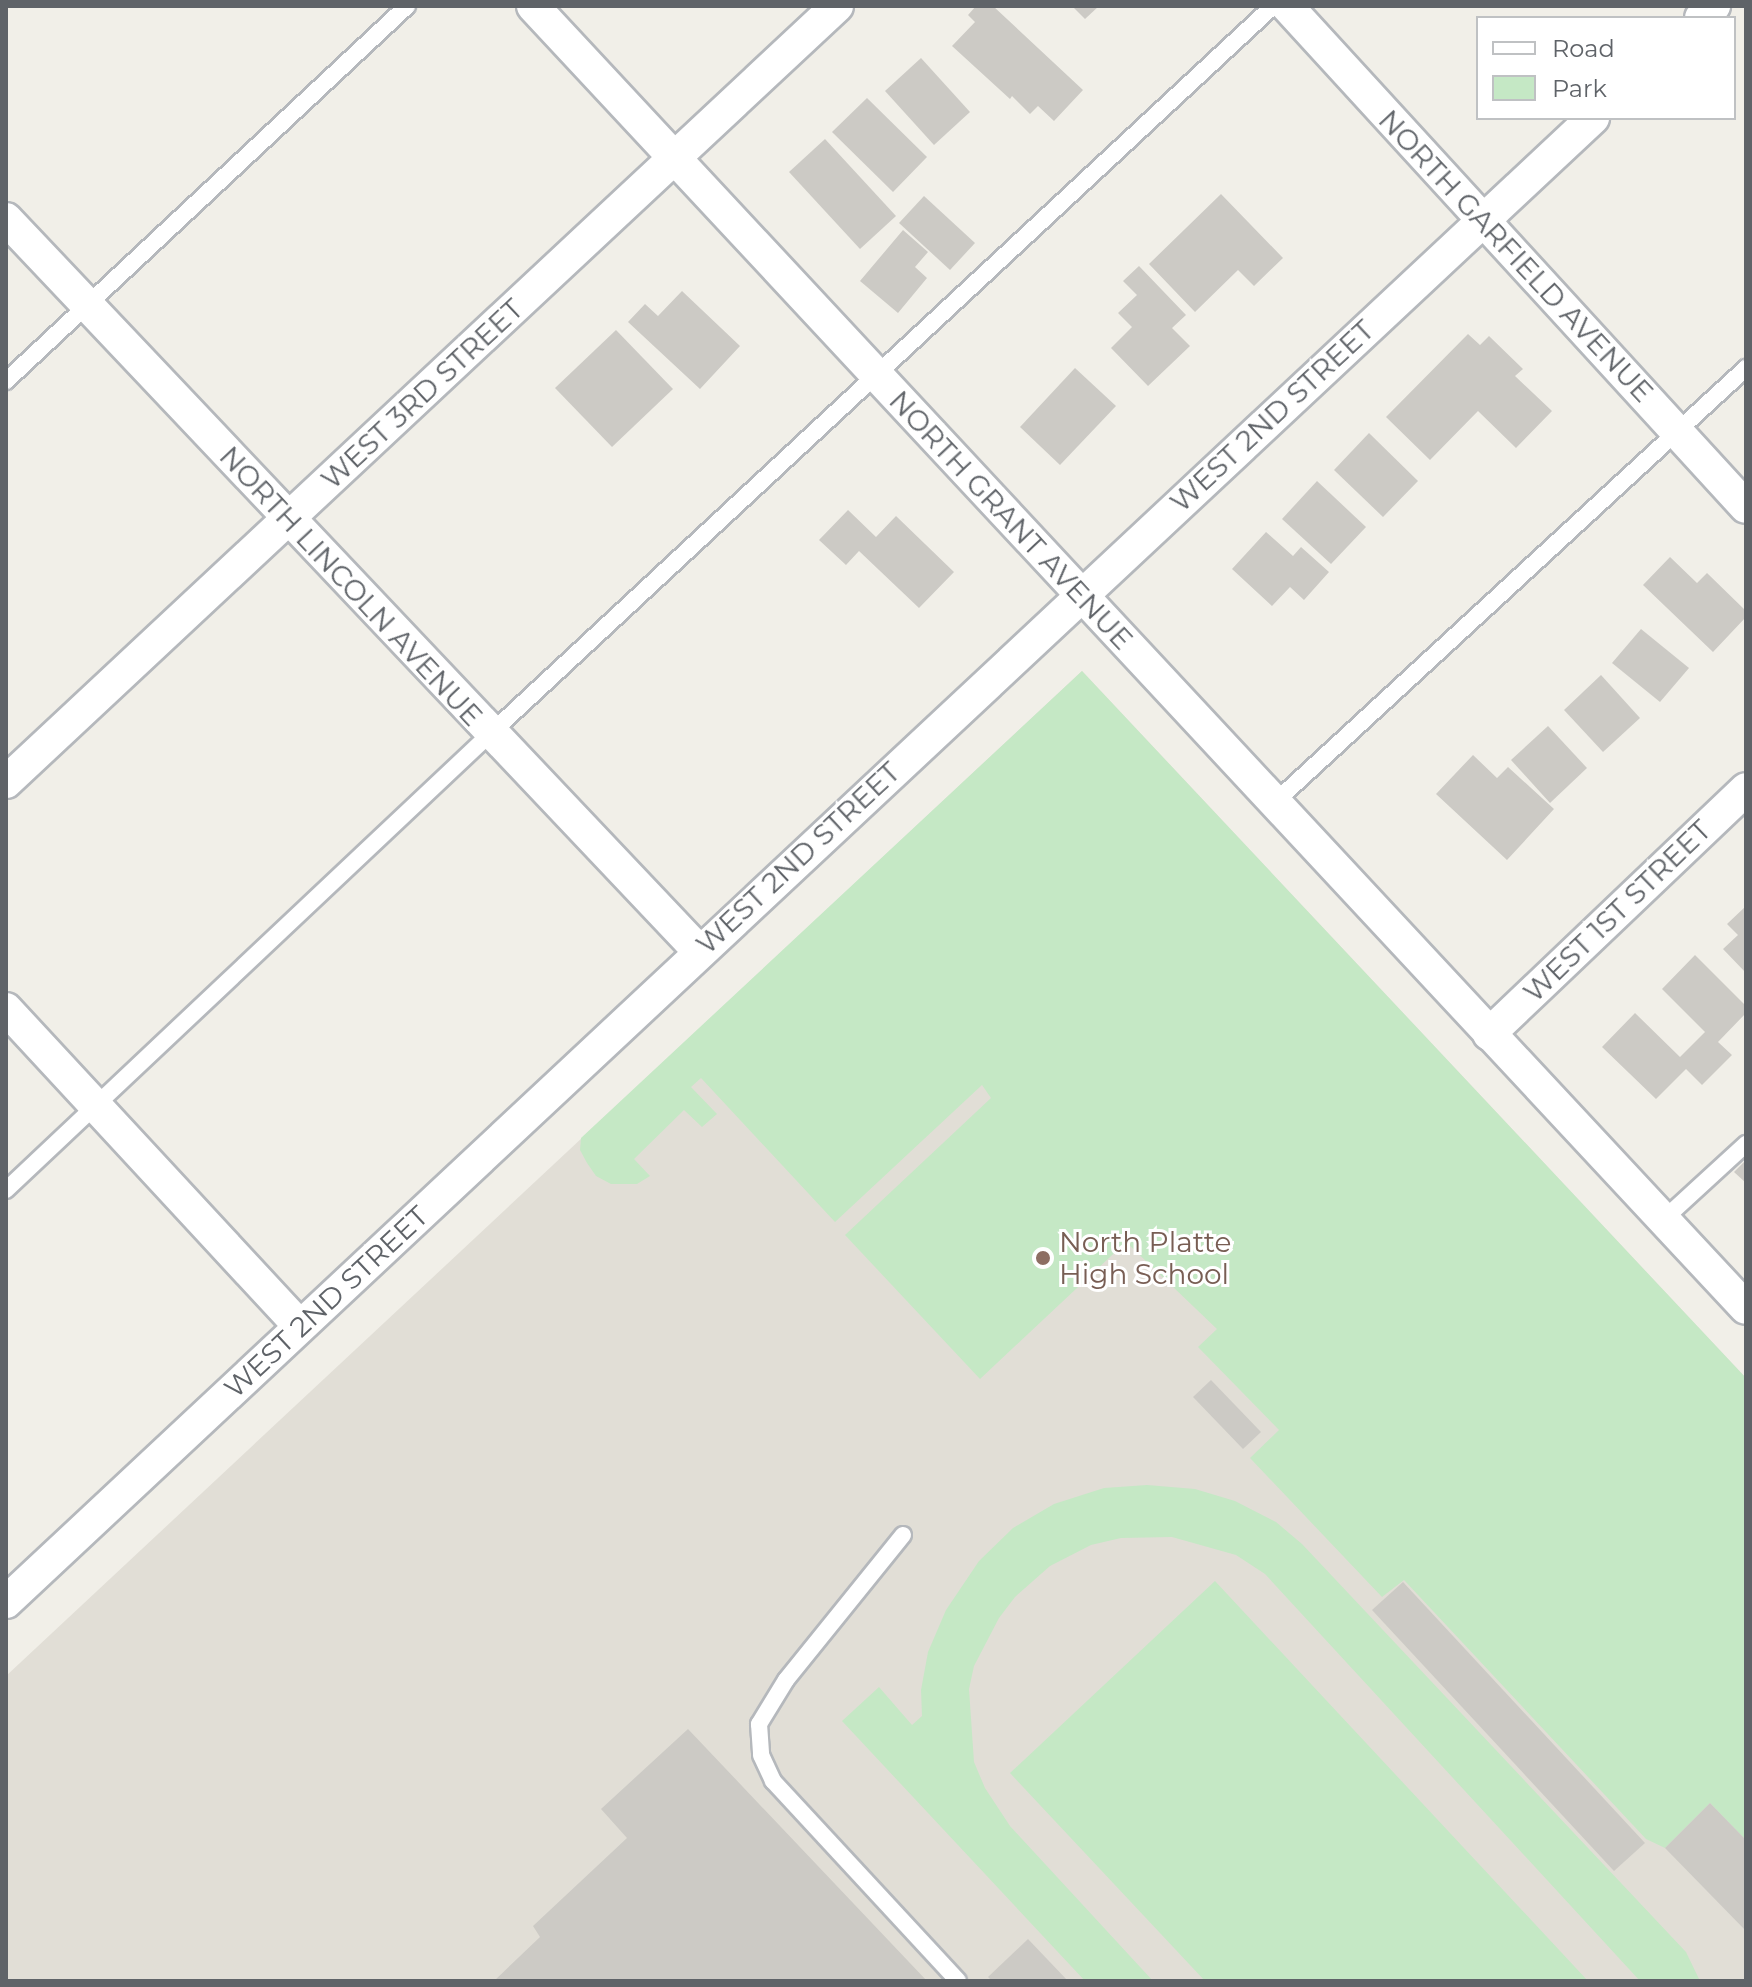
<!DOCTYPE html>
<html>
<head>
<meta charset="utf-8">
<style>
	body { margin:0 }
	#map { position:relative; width:1752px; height:1987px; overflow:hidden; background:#f1efe8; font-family:Montserrat,sans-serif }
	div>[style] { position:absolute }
	.education>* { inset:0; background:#e1ded6 }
	.green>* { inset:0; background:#c5e8c5 }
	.building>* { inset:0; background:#cccac5 }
	.roads { filter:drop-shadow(2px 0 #b5b8bc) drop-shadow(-2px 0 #b5b8bc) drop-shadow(0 2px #b5b8bc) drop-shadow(0 -2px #b5b8bc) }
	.lane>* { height:16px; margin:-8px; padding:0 8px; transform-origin:8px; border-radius:8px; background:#fff }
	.street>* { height:32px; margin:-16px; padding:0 16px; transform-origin:16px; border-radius:16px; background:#fff }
	.dots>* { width:22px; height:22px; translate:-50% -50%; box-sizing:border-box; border:4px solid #fff; border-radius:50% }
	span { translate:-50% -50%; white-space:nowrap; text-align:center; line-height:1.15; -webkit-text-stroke:6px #fff; paint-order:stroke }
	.street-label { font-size:28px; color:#5f6368 }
	.education-label { font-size:28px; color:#785e54 }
	.left { translate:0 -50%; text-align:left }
	.frame { position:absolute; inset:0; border:8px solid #5f6368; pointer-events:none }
	.legend { position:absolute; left:1476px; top:16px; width:260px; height:104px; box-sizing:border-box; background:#fff; border:2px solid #bfc1c3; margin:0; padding:10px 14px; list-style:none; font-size:24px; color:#5f6368 }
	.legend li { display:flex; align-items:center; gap:16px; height:40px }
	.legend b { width:40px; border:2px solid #bfc1c3 }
</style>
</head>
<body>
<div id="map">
	<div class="education">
		<div style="clip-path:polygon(1082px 671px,1746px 1378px,1746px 1981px,6px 1981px,6px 1676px)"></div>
	</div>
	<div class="green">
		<div style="clip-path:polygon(1082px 671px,1746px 1378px,1746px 1840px,1710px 1803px,1665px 1848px,1646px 1839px,1404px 1580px,1382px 1597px,1250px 1458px,1279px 1430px,1198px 1347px,1217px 1329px,1126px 1242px,980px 1379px,845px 1235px,991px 1098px,982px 1085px,835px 1222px,701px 1078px,691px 1087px,717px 1114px,702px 1127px,684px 1110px,634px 1159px,650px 1176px,637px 1184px,611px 1184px,596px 1176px,587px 1163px,580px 1150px,581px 1138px)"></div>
		<div style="clip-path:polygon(1147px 1485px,1195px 1489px,1235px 1501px,1276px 1522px,1302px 1544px,1686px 1952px,1700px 1981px,1640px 1981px,1265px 1574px,1236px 1555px,1172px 1537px,1121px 1538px,1091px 1545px,1050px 1566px,1015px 1597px,999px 1618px,974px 1666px,969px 1689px,974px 1762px,985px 1788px,1010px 1826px,1153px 1981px,1085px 1981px,842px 1721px,879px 1687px,912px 1725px,922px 1716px,921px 1690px,928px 1652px,946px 1610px,979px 1561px,1013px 1528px,1054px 1504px,1104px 1488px)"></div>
		<div style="clip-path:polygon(1215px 1581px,1588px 1981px,1589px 1981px,1205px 1981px,1010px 1773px)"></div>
	</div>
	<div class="building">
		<div style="clip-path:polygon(976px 6px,993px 6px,1083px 90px,1054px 121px,1038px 106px,1030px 114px,1012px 96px,1010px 99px,952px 46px,975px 22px,968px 15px)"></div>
		<div style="clip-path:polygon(1072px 6px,1099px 6px,1085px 19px)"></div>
		<div style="clip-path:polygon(921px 58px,970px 112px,934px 145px,885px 91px)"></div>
		<div style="clip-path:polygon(867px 98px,927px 157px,893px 192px,832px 132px)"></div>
		<div style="clip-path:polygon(825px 139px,896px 216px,860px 249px,789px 172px)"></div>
		<div style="clip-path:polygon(1221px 194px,1283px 258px,1254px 286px,1238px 270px,1195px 312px,1149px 264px)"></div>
		<div style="clip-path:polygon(924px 196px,975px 243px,950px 270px,899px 223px)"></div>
		<div style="clip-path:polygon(903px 230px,928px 252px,915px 267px,927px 278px,898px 313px,860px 281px)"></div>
		<div style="clip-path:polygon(1139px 266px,1186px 315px,1172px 328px,1190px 346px,1148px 386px,1111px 348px,1132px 327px,1118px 313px,1137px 295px,1123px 281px)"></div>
		<div style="clip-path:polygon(682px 291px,740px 346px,700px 389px,628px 322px,645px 304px,658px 316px)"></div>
		<div style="clip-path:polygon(616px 330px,673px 389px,612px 447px,555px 388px)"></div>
		<div style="clip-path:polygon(1468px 334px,1480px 345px,1489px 336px,1523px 369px,1515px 376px,1552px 411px,1516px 448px,1478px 411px,1430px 460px,1386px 417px)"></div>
		<div style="clip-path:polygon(1075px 368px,1116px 406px,1060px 465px,1020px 427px)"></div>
		<div style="clip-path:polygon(1369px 433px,1418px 481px,1383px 517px,1334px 470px)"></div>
		<div style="clip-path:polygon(1317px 481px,1366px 527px,1331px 564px,1282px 519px)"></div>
		<div style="clip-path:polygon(848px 510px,876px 537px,896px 516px,954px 572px,919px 608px,859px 551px,846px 565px,819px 540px)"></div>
		<div style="clip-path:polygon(1266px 532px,1293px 556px,1301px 547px,1329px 572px,1304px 600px,1290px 587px,1272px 606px,1232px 569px)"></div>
		<div style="clip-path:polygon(1670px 557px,1697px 583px,1707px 573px,1746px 611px,1746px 617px,1713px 652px,1643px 585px)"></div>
		<div style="clip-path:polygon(1641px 629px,1689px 668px,1660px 702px,1612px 663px)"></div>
		<div style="clip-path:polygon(1601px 675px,1640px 718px,1603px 752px,1564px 710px)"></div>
		<div style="clip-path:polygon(1548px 726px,1587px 768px,1550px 803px,1511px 760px)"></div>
		<div style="clip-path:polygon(1473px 755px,1497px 778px,1508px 767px,1554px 809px,1507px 860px,1436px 794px)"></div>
		<div style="clip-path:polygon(1746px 906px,1746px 973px,1723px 949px,1738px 935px,1727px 924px)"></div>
		<div style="clip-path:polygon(1695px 955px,1746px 1006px,1746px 1013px,1718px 1042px,1732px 1055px,1702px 1085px,1686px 1069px,1656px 1099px,1602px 1047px,1635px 1013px,1680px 1057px,1705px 1032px,1662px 989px)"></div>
		<div style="clip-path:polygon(1746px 1160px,1746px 1183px,1734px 1172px)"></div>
		<div style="clip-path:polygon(1211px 1380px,1261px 1432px,1243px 1449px,1193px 1397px)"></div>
		<div style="clip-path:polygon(1403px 1582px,1645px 1843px,1614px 1871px,1372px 1610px)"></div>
		<div style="clip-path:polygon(688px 1729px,927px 1981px,494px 1981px,540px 1937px,533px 1926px,627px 1838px,601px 1809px)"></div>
		<div style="clip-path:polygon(1710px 1803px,1746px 1840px,1746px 1931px,1665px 1848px)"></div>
		<div style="clip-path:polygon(1028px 1939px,1068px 1981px,992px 1981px,988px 1977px)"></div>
	</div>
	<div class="roads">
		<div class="lane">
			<div style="left:6px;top:381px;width:549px;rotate:-43.08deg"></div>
			<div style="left:1274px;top:803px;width:642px;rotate:-42.66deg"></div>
			<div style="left:6px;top:1190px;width:666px;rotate:-43.3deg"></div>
			<div style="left:491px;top:733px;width:1068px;rotate:-42.91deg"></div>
			<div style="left:1663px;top:1220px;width:113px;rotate:-42.5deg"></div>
			<div style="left:903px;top:1535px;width:186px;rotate:128.9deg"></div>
			<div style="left:786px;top:1680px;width:52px;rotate:121.5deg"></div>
			<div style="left:759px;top:1724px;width:31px;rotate:86deg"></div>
			<div style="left:761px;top:1755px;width:29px;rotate:65deg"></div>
			<div style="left:773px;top:1781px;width:272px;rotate:47.2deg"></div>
		</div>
		<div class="street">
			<div style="left:533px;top:6px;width:1779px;rotate:47.03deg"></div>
			<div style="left:1287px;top:6px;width:679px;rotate:47.51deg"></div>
			<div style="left:1701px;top:18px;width:18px;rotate:-43deg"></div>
			<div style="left:6px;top:219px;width:1008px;rotate:46.57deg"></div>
			<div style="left:6px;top:782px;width:1137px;rotate:-43.04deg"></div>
			<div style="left:6px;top:1009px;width:432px;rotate:47.2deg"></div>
			<div style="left:1489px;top:1034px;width:355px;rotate:-43.6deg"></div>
			<div style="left:6px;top:1602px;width:2173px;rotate:-43.08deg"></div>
		</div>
	</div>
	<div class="dots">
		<div style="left:1043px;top:1258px;background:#8d6e63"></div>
	</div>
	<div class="street-label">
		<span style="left:1516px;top:256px;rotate:47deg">NORTH GARFIELD AVENUE</span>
		<span style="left:422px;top:394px;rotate:-43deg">WEST 3RD STREET</span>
		<span style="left:1272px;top:416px;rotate:-43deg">WEST 2ND STREET</span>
		<span style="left:1011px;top:520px;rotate:47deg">NORTH GRANT AVENUE</span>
		<span style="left:351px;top:586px;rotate:47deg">NORTH LINCOLN AVENUE</span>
		<span style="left:798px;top:858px;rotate:-43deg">WEST 2ND STREET</span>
		<span style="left:1617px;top:911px;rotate:-44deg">WEST 1ST STREET</span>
		<span style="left:326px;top:1302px;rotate:-43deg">WEST 2ND STREET</span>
	</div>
	<div class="education-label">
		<span class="left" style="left:1059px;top:1258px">North Platte<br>High School</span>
	</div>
	<div class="frame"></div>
	<ul class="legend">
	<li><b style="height:10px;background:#fff"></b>Road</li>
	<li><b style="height:22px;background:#c5e8c5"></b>Park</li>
	</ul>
</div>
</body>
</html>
